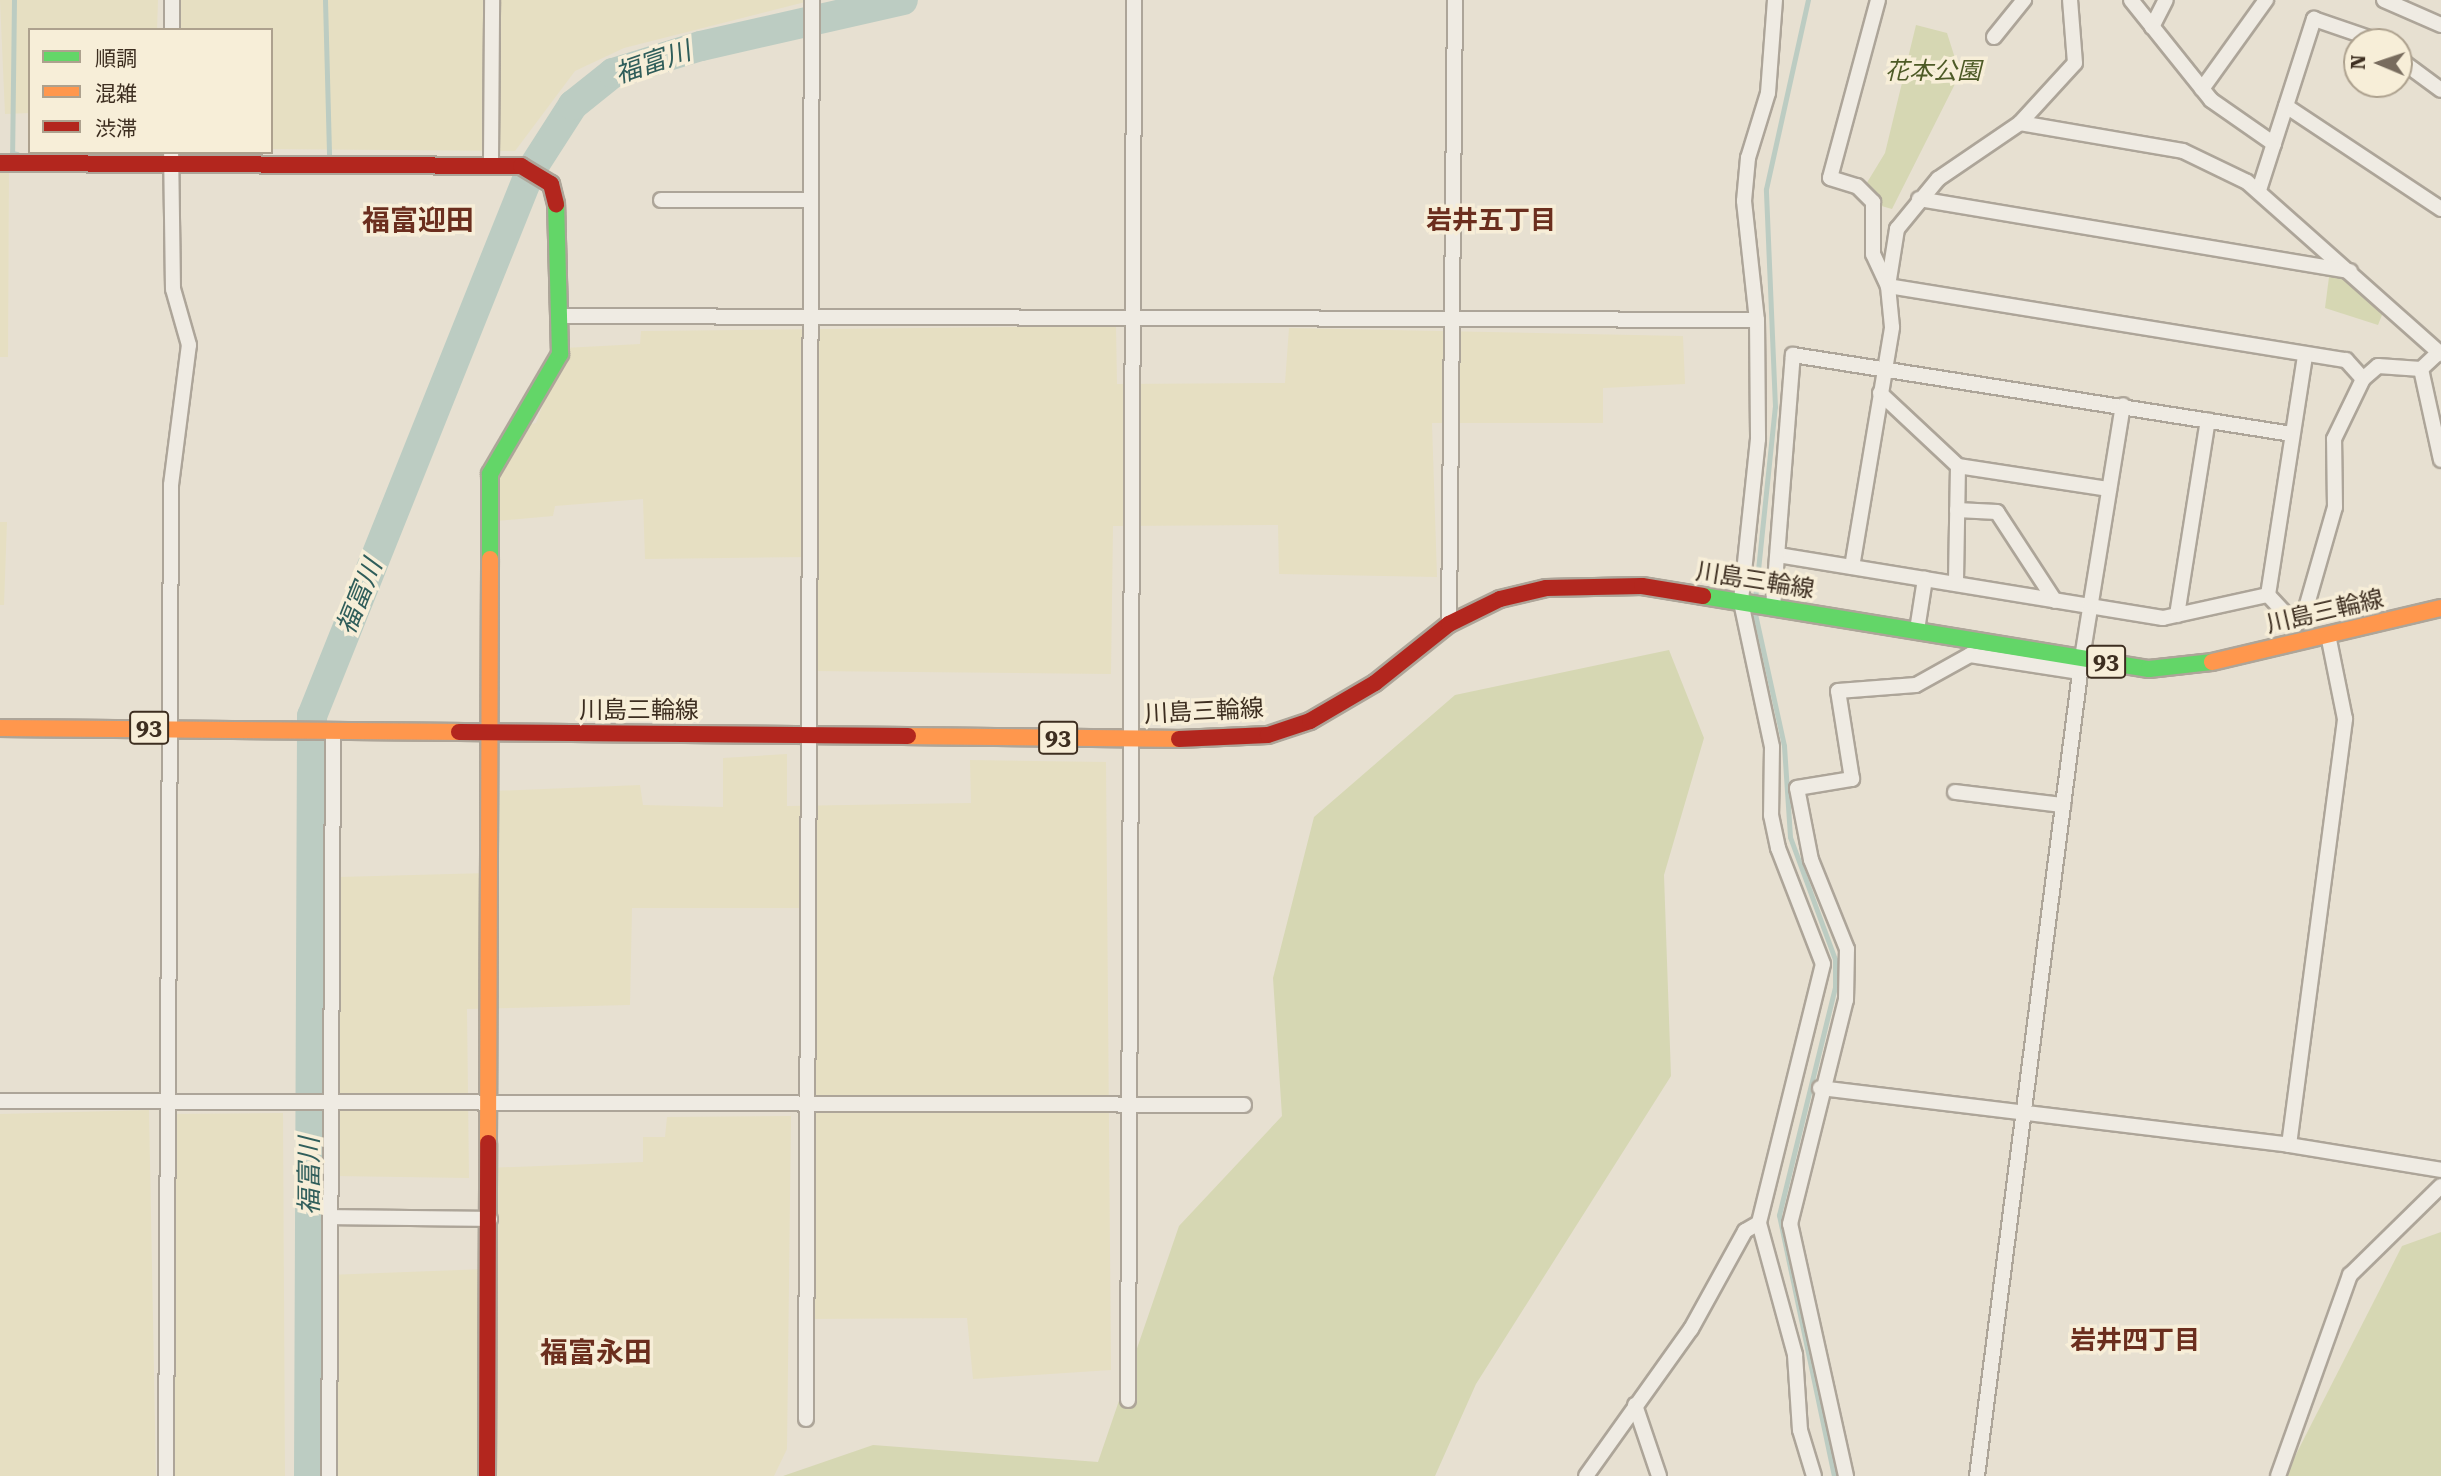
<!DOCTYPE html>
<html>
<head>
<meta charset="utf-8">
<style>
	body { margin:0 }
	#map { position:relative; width:2441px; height:1476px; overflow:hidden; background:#e7e0d1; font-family:"Roboto Serif","Noto Sans JP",serif }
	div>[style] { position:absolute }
	.farmland>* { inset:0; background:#e6dfc2 }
	.green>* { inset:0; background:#d6d7b3 }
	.stream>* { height:5px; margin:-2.5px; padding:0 2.5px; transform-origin:2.5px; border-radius:2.5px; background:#bcccc2 }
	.river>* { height:30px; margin:-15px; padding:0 15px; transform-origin:15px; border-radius:15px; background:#bcccc2 }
	.roads { filter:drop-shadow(2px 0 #ada599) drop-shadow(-2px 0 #ada599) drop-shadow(0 2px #ada599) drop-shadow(0 -2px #ada599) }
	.street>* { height:14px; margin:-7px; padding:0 7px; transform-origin:7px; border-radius:7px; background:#efebe3 }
	.fast>* { height:16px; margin:-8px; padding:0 8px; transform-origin:8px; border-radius:8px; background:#63d668 }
	.slow>* { height:16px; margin:-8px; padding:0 8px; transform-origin:8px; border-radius:8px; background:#ff974d }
	.jam>* { height:16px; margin:-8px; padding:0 8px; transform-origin:8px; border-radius:8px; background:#b3261e }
	span { translate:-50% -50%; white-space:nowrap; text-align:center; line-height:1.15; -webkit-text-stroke:7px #f7eed8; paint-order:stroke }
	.shield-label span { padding:2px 5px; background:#f7eed8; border:2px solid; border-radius:5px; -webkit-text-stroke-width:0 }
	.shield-label { font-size:23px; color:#3d2e20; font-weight:700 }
	.park-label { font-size:24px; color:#4d5a26; font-style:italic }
	.street-label { font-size:24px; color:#3d2e20 }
	.water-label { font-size:26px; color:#2f5d5a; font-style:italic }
	.neighbourhood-label { font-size:26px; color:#6b2e1e; font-weight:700 }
	.quarter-label { font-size:28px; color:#6b2e1e; font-weight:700 }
	.legend { position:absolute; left:28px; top:28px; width:245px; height:126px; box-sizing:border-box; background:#f7eed8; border:2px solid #ada18e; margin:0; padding:9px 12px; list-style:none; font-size:21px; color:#3d2e20 }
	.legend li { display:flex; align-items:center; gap:14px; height:35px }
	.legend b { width:35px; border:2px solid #ada18e }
	.north { position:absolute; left:2343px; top:28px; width:70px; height:70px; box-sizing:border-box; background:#f7eed8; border:2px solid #ada18e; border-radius:50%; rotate:272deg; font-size:19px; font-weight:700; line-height:28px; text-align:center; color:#3d2e20 }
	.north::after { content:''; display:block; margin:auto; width:24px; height:32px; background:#786c5e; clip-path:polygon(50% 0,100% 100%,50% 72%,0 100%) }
</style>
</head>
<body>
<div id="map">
	<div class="farmland">
		<div style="clip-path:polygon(0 0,158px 0,157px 30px,30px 30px,30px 113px,5px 114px)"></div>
		<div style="clip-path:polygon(171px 0,813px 0,624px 48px,575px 71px,515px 151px,271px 149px,271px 30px,170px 30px)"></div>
		<div style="clip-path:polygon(0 170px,9px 170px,8px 357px,0 357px)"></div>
		<div style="clip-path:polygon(1116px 326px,1117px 384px,1285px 383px,1289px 328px,1683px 336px,1685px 384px,1603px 388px,1603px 423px,1432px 423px,1437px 577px,1279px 574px,1278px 525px,1113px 526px,1111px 674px,811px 671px,812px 557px,645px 559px,643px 499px,555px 506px,553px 516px,497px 521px,495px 481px,523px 426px,536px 423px,564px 348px,640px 344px,641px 331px)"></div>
		<div style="clip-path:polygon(0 522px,7px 522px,4px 605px,0 605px)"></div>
		<div style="clip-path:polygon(787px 754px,787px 806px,971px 803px,970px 760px,1106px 762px,1111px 1370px,973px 1379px,967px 1318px,806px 1319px,806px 908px,632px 908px,630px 1005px,467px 1009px,469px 1178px,333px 1176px,338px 877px,489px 873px,493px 791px,640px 785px,643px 805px,723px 807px,723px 758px)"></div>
		<div style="clip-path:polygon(149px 1110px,156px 1476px,0 1476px,0 1114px)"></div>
		<div style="clip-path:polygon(283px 1113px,285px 1476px,164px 1476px,163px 1114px)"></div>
		<div style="clip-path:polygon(791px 1116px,787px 1449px,774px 1476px,325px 1476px,328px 1275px,486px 1269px,487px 1168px,643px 1162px,643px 1137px,665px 1137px,667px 1117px)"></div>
	</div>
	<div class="green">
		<div style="clip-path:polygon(1916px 25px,1947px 33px,1960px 74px,1892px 209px,1857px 199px,1885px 153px)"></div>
		<div style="clip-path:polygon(2329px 277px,2352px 278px,2384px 310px,2378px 325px,2325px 308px)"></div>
		<div style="clip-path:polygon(1669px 650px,1704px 738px,1664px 875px,1671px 1076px,1476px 1384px,1435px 1476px,783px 1476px,873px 1445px,1098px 1462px,1179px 1226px,1282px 1116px,1273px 978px,1314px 817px,1455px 695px)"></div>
		<div style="clip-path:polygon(2441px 1232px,2441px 1476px,2285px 1476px,2402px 1246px)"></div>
	</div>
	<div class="stream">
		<div style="left:14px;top:0;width:153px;rotate:90.7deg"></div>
		<div style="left:12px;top:153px;width:5px;rotate:11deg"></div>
		<div style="left:325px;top:0;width:154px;rotate:88.5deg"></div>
		<div style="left:532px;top:155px;width:7px;rotate:34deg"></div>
		<div style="left:1755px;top:599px;width:193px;rotate:-84.1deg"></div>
		<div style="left:1775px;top:407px;width:218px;rotate:-92.4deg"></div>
		<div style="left:1766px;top:189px;width:194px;rotate:-77.5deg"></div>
		<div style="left:1754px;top:609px;width:140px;rotate:77.6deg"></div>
		<div style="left:1784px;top:746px;width:91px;rotate:86.2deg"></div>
		<div style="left:1790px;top:837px;width:130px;rotate:69.8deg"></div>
		<div style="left:1835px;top:959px;width:28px;rotate:90deg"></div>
		<div style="left:1835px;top:987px;width:235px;rotate:103.8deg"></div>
		<div style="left:1779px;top:1215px;width:267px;rotate:78.1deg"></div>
	</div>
	<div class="river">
		<div style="left:309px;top:1476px;width:760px;rotate:-89.77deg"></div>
		<div style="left:312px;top:716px;width:586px;rotate:-68.16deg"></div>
		<div style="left:530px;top:172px;width:80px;rotate:-57.3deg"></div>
		<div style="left:573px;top:105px;width:51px;rotate:-38.7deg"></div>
		<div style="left:613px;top:73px;width:92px;rotate:-17.1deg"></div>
		<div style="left:701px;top:46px;width:207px;rotate:-12.8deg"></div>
	</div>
	<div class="roads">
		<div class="street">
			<div style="left:1775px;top:0;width:93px;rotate:94.3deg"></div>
			<div style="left:1768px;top:93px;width:68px;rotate:107.1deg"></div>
			<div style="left:1748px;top:158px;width:43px;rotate:95.3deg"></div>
			<div style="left:1744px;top:201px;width:120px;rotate:83.8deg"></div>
			<div style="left:1757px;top:320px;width:119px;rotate:89.5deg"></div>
			<div style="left:1758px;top:439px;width:164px;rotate:96deg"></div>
			<div style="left:1741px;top:602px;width:148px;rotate:77.9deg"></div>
			<div style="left:1772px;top:747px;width:68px;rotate:90.8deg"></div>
			<div style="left:1771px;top:815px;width:34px;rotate:78deg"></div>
			<div style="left:1778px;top:848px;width:124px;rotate:68.8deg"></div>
			<div style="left:1823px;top:964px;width:267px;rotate:103.9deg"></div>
			<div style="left:1759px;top:1223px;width:137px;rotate:74.7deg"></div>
			<div style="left:1795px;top:1355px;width:75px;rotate:86.2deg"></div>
			<div style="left:1800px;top:1430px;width:48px;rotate:73.1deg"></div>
			<div style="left:1878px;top:0;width:184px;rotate:105.1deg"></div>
			<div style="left:1830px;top:178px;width:28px;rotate:17deg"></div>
			<div style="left:1857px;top:186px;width:23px;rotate:45deg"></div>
			<div style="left:1873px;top:202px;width:52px;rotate:90deg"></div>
			<div style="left:1873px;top:254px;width:35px;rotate:65deg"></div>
			<div style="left:1888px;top:286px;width:464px;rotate:9.2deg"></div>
			<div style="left:2346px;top:360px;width:25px;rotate:48deg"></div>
			<div style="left:2131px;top:0;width:128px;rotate:51.3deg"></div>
			<div style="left:2211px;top:100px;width:77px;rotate:34.9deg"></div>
			<div style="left:2384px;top:0;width:62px;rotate:23.7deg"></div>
			<div style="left:2152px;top:27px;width:30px;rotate:-63deg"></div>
			<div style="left:172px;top:30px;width:30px;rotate:-90deg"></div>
			<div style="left:1994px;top:37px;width:48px;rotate:-51deg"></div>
			<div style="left:2399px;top:59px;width:52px;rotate:36.4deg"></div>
			<div style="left:2202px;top:89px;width:110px;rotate:-54.3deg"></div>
			<div style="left:2286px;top:106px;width:186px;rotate:33.6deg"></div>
			<div style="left:2020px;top:123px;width:165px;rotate:9.7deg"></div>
			<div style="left:2183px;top:151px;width:71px;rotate:25.8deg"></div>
			<div style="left:2247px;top:182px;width:259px;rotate:41.6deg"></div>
			<div style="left:491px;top:160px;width:160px;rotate:-89.6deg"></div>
			<div style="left:2259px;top:190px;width:180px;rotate:-72.2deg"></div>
			<div style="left:2314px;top:19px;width:71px;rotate:18.9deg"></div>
			<div style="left:1919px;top:199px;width:437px;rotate:9.5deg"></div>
			<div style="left:661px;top:200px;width:150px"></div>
			<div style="left:562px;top:316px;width:1195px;rotate:0.19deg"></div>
			<div style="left:2421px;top:369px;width:93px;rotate:77.6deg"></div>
			<div style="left:1880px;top:393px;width:107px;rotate:43.1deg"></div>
			<div style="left:1958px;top:466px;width:118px;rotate:91deg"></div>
			<div style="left:1958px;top:466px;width:153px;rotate:8.7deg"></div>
			<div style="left:1957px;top:510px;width:40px;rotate:2.9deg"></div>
			<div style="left:1997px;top:512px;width:106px;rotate:56.9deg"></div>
			<div style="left:1778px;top:555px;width:390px;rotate:9.3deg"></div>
			<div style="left:2163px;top:618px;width:107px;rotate:-12.4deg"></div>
			<div style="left:1852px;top:567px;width:243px;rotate:-80.5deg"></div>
			<div style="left:1892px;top:327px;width:41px;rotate:-95.6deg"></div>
			<div style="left:1888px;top:286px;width:58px;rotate:-81deg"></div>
			<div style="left:1897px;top:229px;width:65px;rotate:-50.6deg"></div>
			<div style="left:1938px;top:179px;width:99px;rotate:-34.3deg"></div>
			<div style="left:2020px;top:123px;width:81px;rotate:-47.5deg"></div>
			<div style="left:2075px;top:63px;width:63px;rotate:-94.5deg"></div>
			<div style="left:1773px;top:607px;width:253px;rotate:-85.5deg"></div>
			<div style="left:1793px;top:355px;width:505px;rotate:9deg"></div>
			<div style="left:2177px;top:615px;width:197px;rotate:-81deg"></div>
			<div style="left:2295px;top:619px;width:10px;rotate:-24deg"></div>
			<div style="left:2304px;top:615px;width:112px;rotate:-74deg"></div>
			<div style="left:2335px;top:507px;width:68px;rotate:-90.8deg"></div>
			<div style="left:2334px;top:439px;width:67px;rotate:-64.2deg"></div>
			<div style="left:2363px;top:379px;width:20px;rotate:-41deg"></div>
			<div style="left:2378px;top:366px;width:43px;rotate:4deg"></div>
			<div style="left:2421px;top:369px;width:25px;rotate:-43deg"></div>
			<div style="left:1449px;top:624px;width:624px;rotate:-89.45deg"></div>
			<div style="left:2296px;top:625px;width:41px;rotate:-133deg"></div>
			<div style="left:2268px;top:595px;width:243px;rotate:-81.2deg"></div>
			<div style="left:1917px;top:630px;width:52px;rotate:-81.1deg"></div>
			<div style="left:1955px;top:792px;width:109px;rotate:6.9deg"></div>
			<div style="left:1820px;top:1088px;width:472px;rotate:6.9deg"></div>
			<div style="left:2289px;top:1145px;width:154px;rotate:9.3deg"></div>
			<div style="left:0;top:1101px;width:1244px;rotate:0.18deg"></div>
			<div style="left:2289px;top:1145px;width:430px;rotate:-82.5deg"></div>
			<div style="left:2345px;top:719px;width:86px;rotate:-101.4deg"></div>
			<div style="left:330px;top:1217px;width:160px;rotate:0.7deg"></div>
			<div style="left:1128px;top:1400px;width:1400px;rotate:-89.75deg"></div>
			<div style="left:1635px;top:1405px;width:75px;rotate:71.3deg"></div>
			<div style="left:806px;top:1419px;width:1419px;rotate:-89.76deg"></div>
			<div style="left:166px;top:1476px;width:991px;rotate:-89.71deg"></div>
			<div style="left:171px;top:485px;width:141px;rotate:-82.7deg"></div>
			<div style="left:189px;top:345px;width:58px;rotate:-105.9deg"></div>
			<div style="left:173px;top:289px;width:137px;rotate:-90.8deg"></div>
			<div style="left:329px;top:1476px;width:744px;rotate:-89.69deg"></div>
			<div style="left:1586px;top:1476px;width:181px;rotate:-54.5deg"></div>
			<div style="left:1691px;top:1329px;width:112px;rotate:-61.1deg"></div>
			<div style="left:1745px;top:1231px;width:16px;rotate:-30deg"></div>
			<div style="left:1846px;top:1476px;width:258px;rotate:-102.5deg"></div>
			<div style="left:1790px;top:1224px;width:231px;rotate:-76deg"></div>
			<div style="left:1846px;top:1000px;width:51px;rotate:-88.9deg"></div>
			<div style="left:1847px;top:949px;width:96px;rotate:-112deg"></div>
			<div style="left:1811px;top:860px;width:73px;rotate:-101deg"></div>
			<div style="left:1797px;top:788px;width:56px;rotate:-9.3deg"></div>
			<div style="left:1852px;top:779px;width:89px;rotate:-99deg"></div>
			<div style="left:1838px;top:691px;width:78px;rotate:-4.4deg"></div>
			<div style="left:1916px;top:685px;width:62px;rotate:-29.1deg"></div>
			<div style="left:1970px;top:655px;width:111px;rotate:8.8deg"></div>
			<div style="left:1977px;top:1476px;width:825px;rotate:-82.69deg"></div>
			<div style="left:2082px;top:658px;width:256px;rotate:-80.8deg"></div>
			<div style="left:2278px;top:1476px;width:214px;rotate:-70.3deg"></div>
			<div style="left:2350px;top:1275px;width:127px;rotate:-44.4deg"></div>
		</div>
		<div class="fast">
			<div style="left:490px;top:559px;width:85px;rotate:-90deg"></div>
			<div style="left:490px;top:474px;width:139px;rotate:-59.7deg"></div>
			<div style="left:560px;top:354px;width:150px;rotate:-91.5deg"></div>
			<div style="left:1703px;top:596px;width:452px;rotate:9.3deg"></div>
			<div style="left:2149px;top:669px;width:63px;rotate:-6.3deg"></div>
		</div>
		<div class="slow">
			<div style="left:2212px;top:662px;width:235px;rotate:-13.3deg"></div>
			<div style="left:0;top:728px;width:459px;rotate:0.5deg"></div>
			<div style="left:908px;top:736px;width:271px;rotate:0.6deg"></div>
			<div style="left:488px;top:1143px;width:584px;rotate:-89.8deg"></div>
		</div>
		<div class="jam">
			<div style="left:0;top:163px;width:521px;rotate:0.33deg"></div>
			<div style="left:521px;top:166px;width:35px;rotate:31deg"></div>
			<div style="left:551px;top:184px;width:21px;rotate:76deg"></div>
			<div style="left:459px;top:732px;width:449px;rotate:0.5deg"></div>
			<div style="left:1179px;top:739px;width:89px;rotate:-2.6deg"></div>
			<div style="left:1268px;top:735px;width:44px;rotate:-18.4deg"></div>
			<div style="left:1310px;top:721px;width:75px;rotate:-30.3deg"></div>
			<div style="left:1375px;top:683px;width:95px;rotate:-38.6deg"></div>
			<div style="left:1449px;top:624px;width:57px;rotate:-26.1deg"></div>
			<div style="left:1500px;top:599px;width:47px;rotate:-13.4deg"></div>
			<div style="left:1546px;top:588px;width:96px;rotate:-1.2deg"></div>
			<div style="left:1642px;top:586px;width:62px;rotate:9.3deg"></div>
			<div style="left:487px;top:1476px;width:333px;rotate:-89.8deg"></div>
		</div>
	</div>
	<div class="shield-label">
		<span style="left:2106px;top:662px">93</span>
		<span style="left:149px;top:728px">93</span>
		<span style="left:1058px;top:738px">93</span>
	</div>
	<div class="park-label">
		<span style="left:1933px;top:72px">花本公園</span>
	</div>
	<div class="street-label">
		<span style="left:1755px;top:581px;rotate:9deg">川島三輪線</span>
		<span style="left:2325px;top:612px;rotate:-13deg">川島三輪線</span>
		<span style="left:639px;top:711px">川島三輪線</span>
		<span style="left:1204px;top:712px;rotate:-3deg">川島三輪線</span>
	</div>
	<div class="water-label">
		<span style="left:653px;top:63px;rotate:-19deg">福富川</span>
		<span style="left:360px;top:597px;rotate:-68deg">福富川</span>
		<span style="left:310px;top:1176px;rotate:-90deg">福富川</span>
	</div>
	<div class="neighbourhood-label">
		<span style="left:1491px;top:221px">岩井五丁目</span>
		<span style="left:2135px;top:1341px">岩井四丁目</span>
	</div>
	<div class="quarter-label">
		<span style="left:418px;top:221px">福富迎田</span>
		<span style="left:596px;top:1353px">福富永田</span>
	</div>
	<ul class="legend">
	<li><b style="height:9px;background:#63d668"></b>順調</li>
	<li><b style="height:9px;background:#ff974d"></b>混雑</li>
	<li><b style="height:9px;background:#b3261e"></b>渋滞</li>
	</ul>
	<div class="north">N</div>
</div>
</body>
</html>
